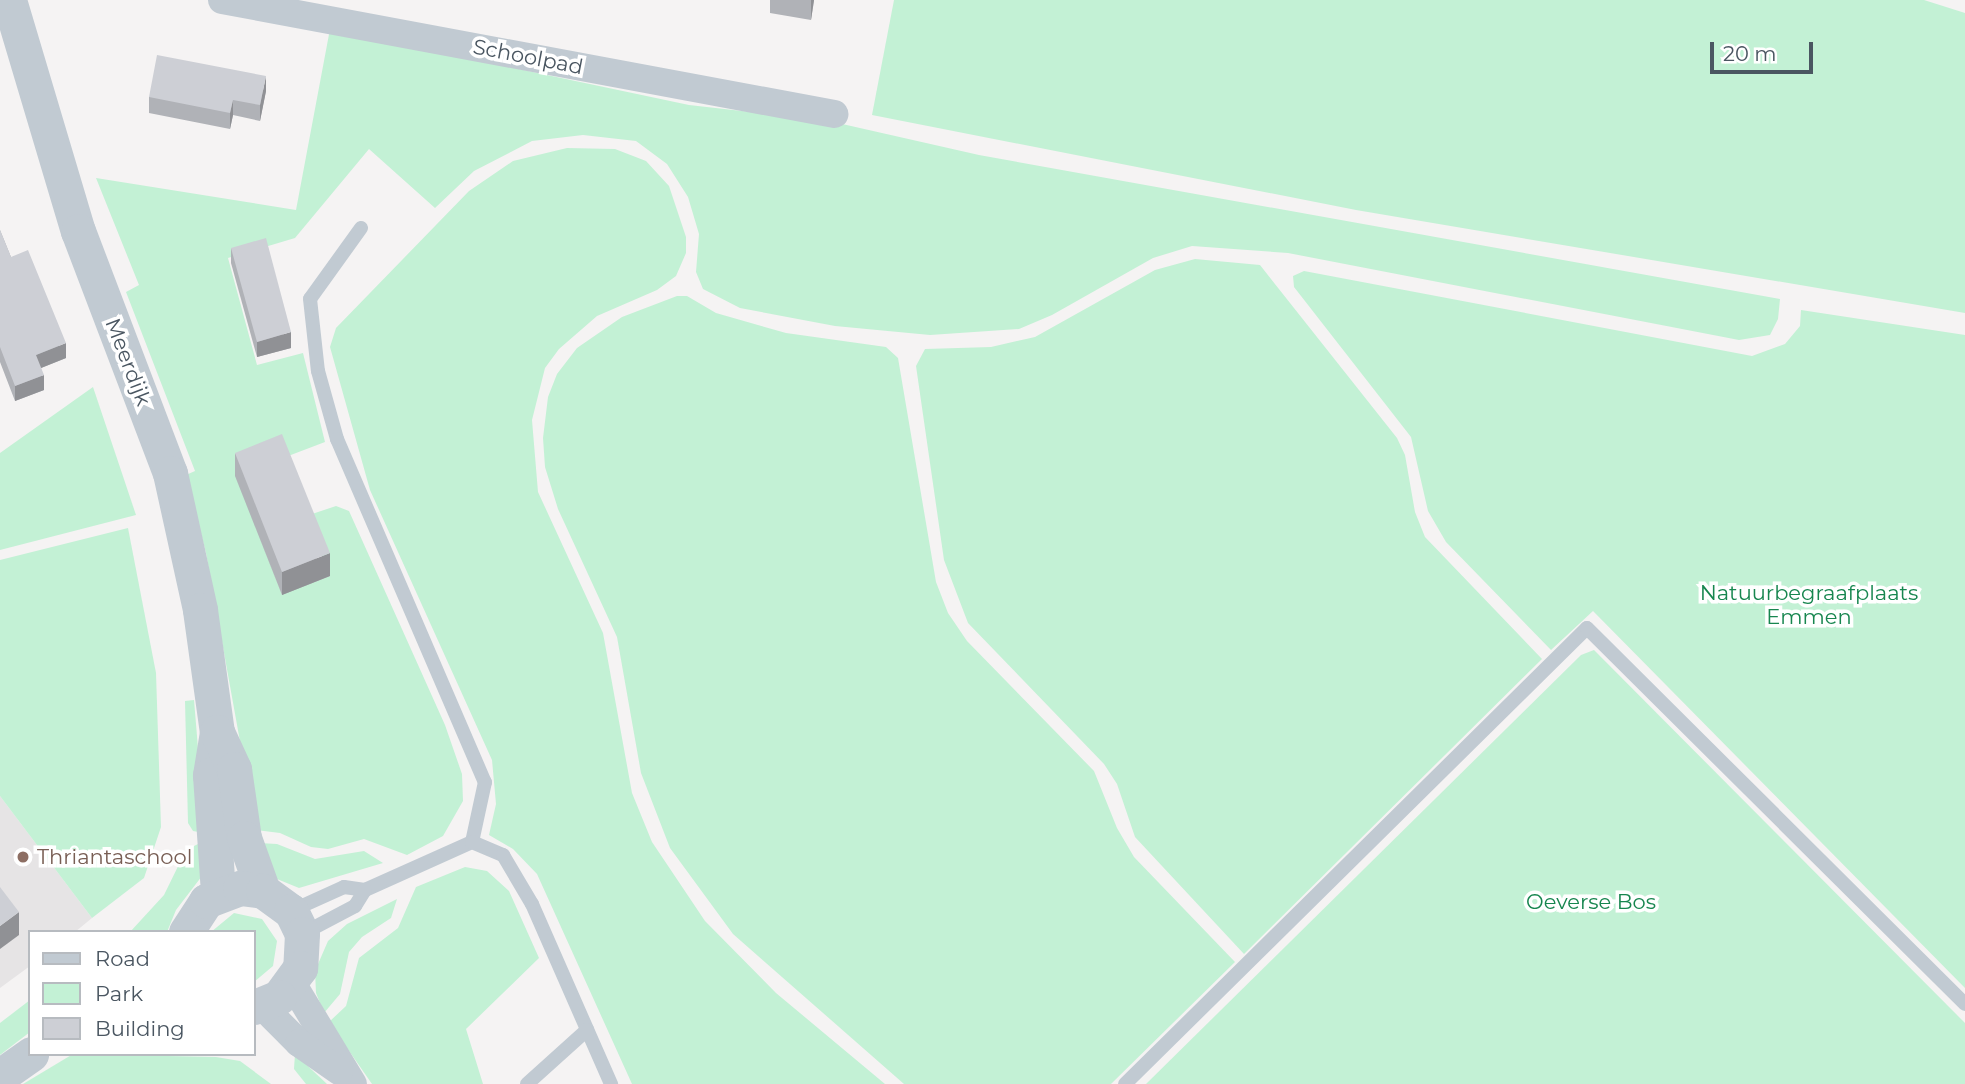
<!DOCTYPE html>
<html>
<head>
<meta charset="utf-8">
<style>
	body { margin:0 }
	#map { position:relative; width:1965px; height:1084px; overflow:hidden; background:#f5f3f3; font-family:Montserrat,sans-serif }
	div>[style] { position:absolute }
	.education>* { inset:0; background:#e6e4e5 }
	.green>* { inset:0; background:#c3f1d5 }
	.service>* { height:14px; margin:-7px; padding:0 7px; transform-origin:7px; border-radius:7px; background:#c1cad2 }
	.minor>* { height:28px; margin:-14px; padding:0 14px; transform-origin:14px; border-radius:14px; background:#c1cad2 }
	.tertiary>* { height:35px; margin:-17.5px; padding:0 17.5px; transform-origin:17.5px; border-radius:17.5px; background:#c1cad2 }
	.wall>* { inset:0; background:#b0b2b7 }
	.shaded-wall>* { inset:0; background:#909195 }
	.building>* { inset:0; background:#cdcfd5 }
	.dots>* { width:19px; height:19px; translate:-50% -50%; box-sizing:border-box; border:4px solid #fff; border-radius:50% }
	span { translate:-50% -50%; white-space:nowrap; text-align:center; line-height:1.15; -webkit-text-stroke:7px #fff; paint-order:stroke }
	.street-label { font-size:21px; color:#4a5661 }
	.park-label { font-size:21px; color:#17864f }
	.education-label { font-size:21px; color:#785e54 }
	.left { translate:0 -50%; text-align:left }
	.legend { position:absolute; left:28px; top:930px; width:228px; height:126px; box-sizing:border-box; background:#fff; border:2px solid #b7bbc0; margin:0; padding:9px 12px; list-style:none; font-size:21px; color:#4a5661 }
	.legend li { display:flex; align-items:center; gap:14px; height:35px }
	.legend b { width:35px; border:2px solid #b7bbc0 }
	.scale { position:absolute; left:1710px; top:42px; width:103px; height:32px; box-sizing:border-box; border:4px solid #4a5661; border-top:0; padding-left:9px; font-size:21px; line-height:24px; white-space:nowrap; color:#4a5661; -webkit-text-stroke:5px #fff; paint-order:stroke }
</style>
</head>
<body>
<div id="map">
	<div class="education">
		<div style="clip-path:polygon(0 796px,92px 918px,75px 932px,30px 932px,30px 966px,0 988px)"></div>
	</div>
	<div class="green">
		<div style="clip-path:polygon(894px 0,1924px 0,1965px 13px,1965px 313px,1356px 210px,872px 115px)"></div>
		<div style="clip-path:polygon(330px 29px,689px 105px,829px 121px,979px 155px,1780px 299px,1778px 319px,1770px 335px,1739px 340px,1288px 253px,1192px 246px,1153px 258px,1052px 315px,1019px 329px,930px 335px,835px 326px,740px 308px,703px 289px,696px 272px,699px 234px,688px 197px,667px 164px,636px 141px,583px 135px,532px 141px,474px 171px,435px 208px,369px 149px,295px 238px,228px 258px,257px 365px,303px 353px,325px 442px,236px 476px,282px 594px,330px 576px,306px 516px,336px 506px,349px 511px,445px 725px,462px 774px,463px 801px,443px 836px,407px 855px,364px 839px,328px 849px,311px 847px,280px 833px,256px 830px,206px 553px,186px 475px,195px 471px,126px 292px,139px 285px,96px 178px,296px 210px)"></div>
		<div style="clip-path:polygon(567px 148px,615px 149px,646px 161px,669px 186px,686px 237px,686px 253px,676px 276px,657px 290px,597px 316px,559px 349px,545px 368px,532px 420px,538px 492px,603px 633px,632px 793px,652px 842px,705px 921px,776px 993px,885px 1084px,632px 1084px,537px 874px,513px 849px,489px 835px,496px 804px,492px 760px,370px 490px,330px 347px,336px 328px,469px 191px,513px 161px)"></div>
		<div style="clip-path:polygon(1195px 259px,1260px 265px,1397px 438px,1405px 455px,1415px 512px,1425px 537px,1542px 659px,1244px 954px,1135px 837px,1117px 784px,1104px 764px,968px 623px,944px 560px,916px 366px,925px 349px,991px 347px,1035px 337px,1155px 270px)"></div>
		<div style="clip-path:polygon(1304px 271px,1752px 356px,1785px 344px,1800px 326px,1801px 310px,1965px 335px,1965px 988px,1593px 611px,1551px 650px,1446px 542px,1428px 511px,1411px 437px,1294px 287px,1293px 276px)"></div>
		<div style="clip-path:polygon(677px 296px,687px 296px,716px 313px,786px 333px,886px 347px,898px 358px,936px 582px,948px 613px,967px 641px,1094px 771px,1117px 828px,1134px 857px,1235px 962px,1111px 1084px,904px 1084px,733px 934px,670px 848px,641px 773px,617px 637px,558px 509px,545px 467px,543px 438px,548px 397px,557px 374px,577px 348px,622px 317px)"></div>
		<div style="clip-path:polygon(93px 387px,136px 515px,0 550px,0 453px)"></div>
		<div style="clip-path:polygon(128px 528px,156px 673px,161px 827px,144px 878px,92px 918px,0 796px,0 560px)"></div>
		<div style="clip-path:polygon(1594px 650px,1965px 1023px,1965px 1084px,1146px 1084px,1581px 655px)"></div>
		<div style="clip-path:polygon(194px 700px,197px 736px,204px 833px,193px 831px,188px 823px,185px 701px)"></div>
		<div style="clip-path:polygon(200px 843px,202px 876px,176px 910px,167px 932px,130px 932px,164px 895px,186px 850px)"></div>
		<div style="clip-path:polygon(259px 843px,277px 844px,315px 859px,364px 851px,383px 863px,299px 888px,277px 879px)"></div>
		<div style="clip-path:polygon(465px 867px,487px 871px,509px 891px,539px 958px,466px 1029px,483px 1084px,372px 1084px,329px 1022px,346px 1006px,359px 958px,398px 928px,416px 887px)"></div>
		<div style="clip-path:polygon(397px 899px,391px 918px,362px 937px,349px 952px,340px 994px,324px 1013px,316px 993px,315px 971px,328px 941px,347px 924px)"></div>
		<div style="clip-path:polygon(234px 913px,262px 919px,277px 941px,273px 966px,254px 982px,254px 932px,211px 932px)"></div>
		<div style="clip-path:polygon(30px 1000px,30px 1032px,0 1055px,0 1023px)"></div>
		<div style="clip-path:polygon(73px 1054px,216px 1057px,240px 1061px,271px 1084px,23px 1084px)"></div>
		<div style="clip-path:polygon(295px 1054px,327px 1084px,306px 1084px,294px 1069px)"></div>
	</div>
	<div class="service">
		<div style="left:361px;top:228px;width:87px;rotate:125.7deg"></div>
		<div style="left:310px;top:299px;width:72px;rotate:83.7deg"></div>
		<div style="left:318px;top:371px;width:71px;rotate:74.4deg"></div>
		<div style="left:337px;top:439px;width:374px;rotate:66.7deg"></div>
		<div style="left:485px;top:782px;width:61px;rotate:102.2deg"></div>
		<div style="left:291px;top:911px;width:58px;rotate:-24.4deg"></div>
		<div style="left:344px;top:887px;width:21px;rotate:8deg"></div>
		<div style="left:365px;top:890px;width:117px;rotate:-24.2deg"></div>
		<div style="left:472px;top:842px;width:34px;rotate:23deg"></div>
		<div style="left:503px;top:855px;width:57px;rotate:59.4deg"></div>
		<div style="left:532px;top:904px;width:197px;rotate:66.3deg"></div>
		<div style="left:302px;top:934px;width:60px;rotate:-27.8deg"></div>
		<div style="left:355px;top:906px;width:19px;rotate:-58deg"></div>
		<div style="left:527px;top:1084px;width:81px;rotate:-42deg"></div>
		<div style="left:1125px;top:1084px;width:649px;rotate:-44.63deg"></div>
		<div style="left:1587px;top:628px;width:533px;rotate:44.85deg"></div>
	</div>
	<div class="minor">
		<div style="left:222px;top:0;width:623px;rotate:10.55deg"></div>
		<div style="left:292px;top:983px;width:118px;rotate:58.9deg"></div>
		<div style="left:262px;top:1006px;width:52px;rotate:45deg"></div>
		<div style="left:299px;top:1043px;width:49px;rotate:35deg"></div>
	</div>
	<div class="tertiary">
		<div style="left:9px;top:0;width:241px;rotate:73.4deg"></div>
		<div style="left:78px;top:231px;width:259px;rotate:69.2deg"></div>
		<div style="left:170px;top:473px;width:140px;rotate:77.6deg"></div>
		<div style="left:200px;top:610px;width:123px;rotate:82.1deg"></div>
		<div style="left:217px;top:732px;width:44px;rotate:99.2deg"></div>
		<div style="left:210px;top:775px;width:118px;rotate:86.1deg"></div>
		<div style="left:217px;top:732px;width:41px;rotate:65.3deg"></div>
		<div style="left:234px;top:769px;width:70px;rotate:81.8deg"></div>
		<div style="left:244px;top:838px;width:56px;rotate:70.3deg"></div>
		<div style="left:186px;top:932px;width:37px;rotate:-57deg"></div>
		<div style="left:206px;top:901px;width:36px;rotate:-21deg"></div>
		<div style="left:240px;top:888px;width:23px;rotate:7deg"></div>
		<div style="left:263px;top:891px;width:34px;rotate:36deg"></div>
		<div style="left:291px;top:911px;width:25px;rotate:64deg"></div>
		<div style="left:302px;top:934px;width:34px;rotate:93deg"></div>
		<div style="left:300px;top:968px;width:36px;rotate:126deg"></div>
		<div style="left:279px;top:997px;width:27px;rotate:158deg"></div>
		<div style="left:0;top:1076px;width:38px;rotate:-35deg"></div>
	</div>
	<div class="wall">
		<div style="clip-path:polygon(770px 0,814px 0,811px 20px,770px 13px)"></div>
		<div style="clip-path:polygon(266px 91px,260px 121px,233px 115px,230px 129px,149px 113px,149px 97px)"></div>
		<div style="clip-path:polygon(0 230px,11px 257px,66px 358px,41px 368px,44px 390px,15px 401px,0 362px)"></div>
		<div style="clip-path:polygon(231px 248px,291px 348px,257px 357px,231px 263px)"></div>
		<div style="clip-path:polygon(235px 453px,330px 576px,282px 595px,235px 476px)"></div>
	</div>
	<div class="shaded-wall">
		<div style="clip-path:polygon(811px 0,814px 0,811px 20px)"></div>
		<div style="clip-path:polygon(266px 76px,266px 91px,260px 121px,260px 105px)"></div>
		<div style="clip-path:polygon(233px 100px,233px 115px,230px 129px,230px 113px)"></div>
		<div style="clip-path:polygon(291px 332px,291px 348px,257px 357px,257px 342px)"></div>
		<div style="clip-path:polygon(66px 343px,66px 358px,36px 370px,36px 355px)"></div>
		<div style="clip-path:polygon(44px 375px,44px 390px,15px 401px,15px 386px)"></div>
		<div style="clip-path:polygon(330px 553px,330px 576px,282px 595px,282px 572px)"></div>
		<div style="clip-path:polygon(19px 912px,19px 935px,0 949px,0 926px)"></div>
	</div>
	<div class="building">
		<div style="clip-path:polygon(157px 55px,266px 76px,260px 105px,233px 100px,230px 113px,149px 97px)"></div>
		<div style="clip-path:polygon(0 230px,11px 257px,28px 250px,66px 343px,36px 355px,44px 375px,15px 386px,0 347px)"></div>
		<div style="clip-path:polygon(266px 238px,291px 332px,257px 342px,231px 248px)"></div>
		<div style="clip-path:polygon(282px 434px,330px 553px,282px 572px,235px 453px)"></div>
		<div style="clip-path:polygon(0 887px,19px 912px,0 926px)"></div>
	</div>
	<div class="dots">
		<div style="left:23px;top:857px;background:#8d6e63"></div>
	</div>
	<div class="street-label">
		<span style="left:528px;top:57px;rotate:11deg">Schoolpad</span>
		<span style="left:128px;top:362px;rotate:69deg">Meerdijk</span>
	</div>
	<div class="park-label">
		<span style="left:1809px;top:605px">Natuurbegraafplaats<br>Emmen</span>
		<span style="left:1591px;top:902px">Oeverse Bos</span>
	</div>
	<div class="education-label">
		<span class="left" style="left:37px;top:857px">Thriantaschool</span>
	</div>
	<ul class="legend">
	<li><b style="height:9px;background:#c1cad2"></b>Road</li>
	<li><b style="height:19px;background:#c3f1d5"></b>Park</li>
	<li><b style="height:19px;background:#cdcfd5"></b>Building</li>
	</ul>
	<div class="scale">20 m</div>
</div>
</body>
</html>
